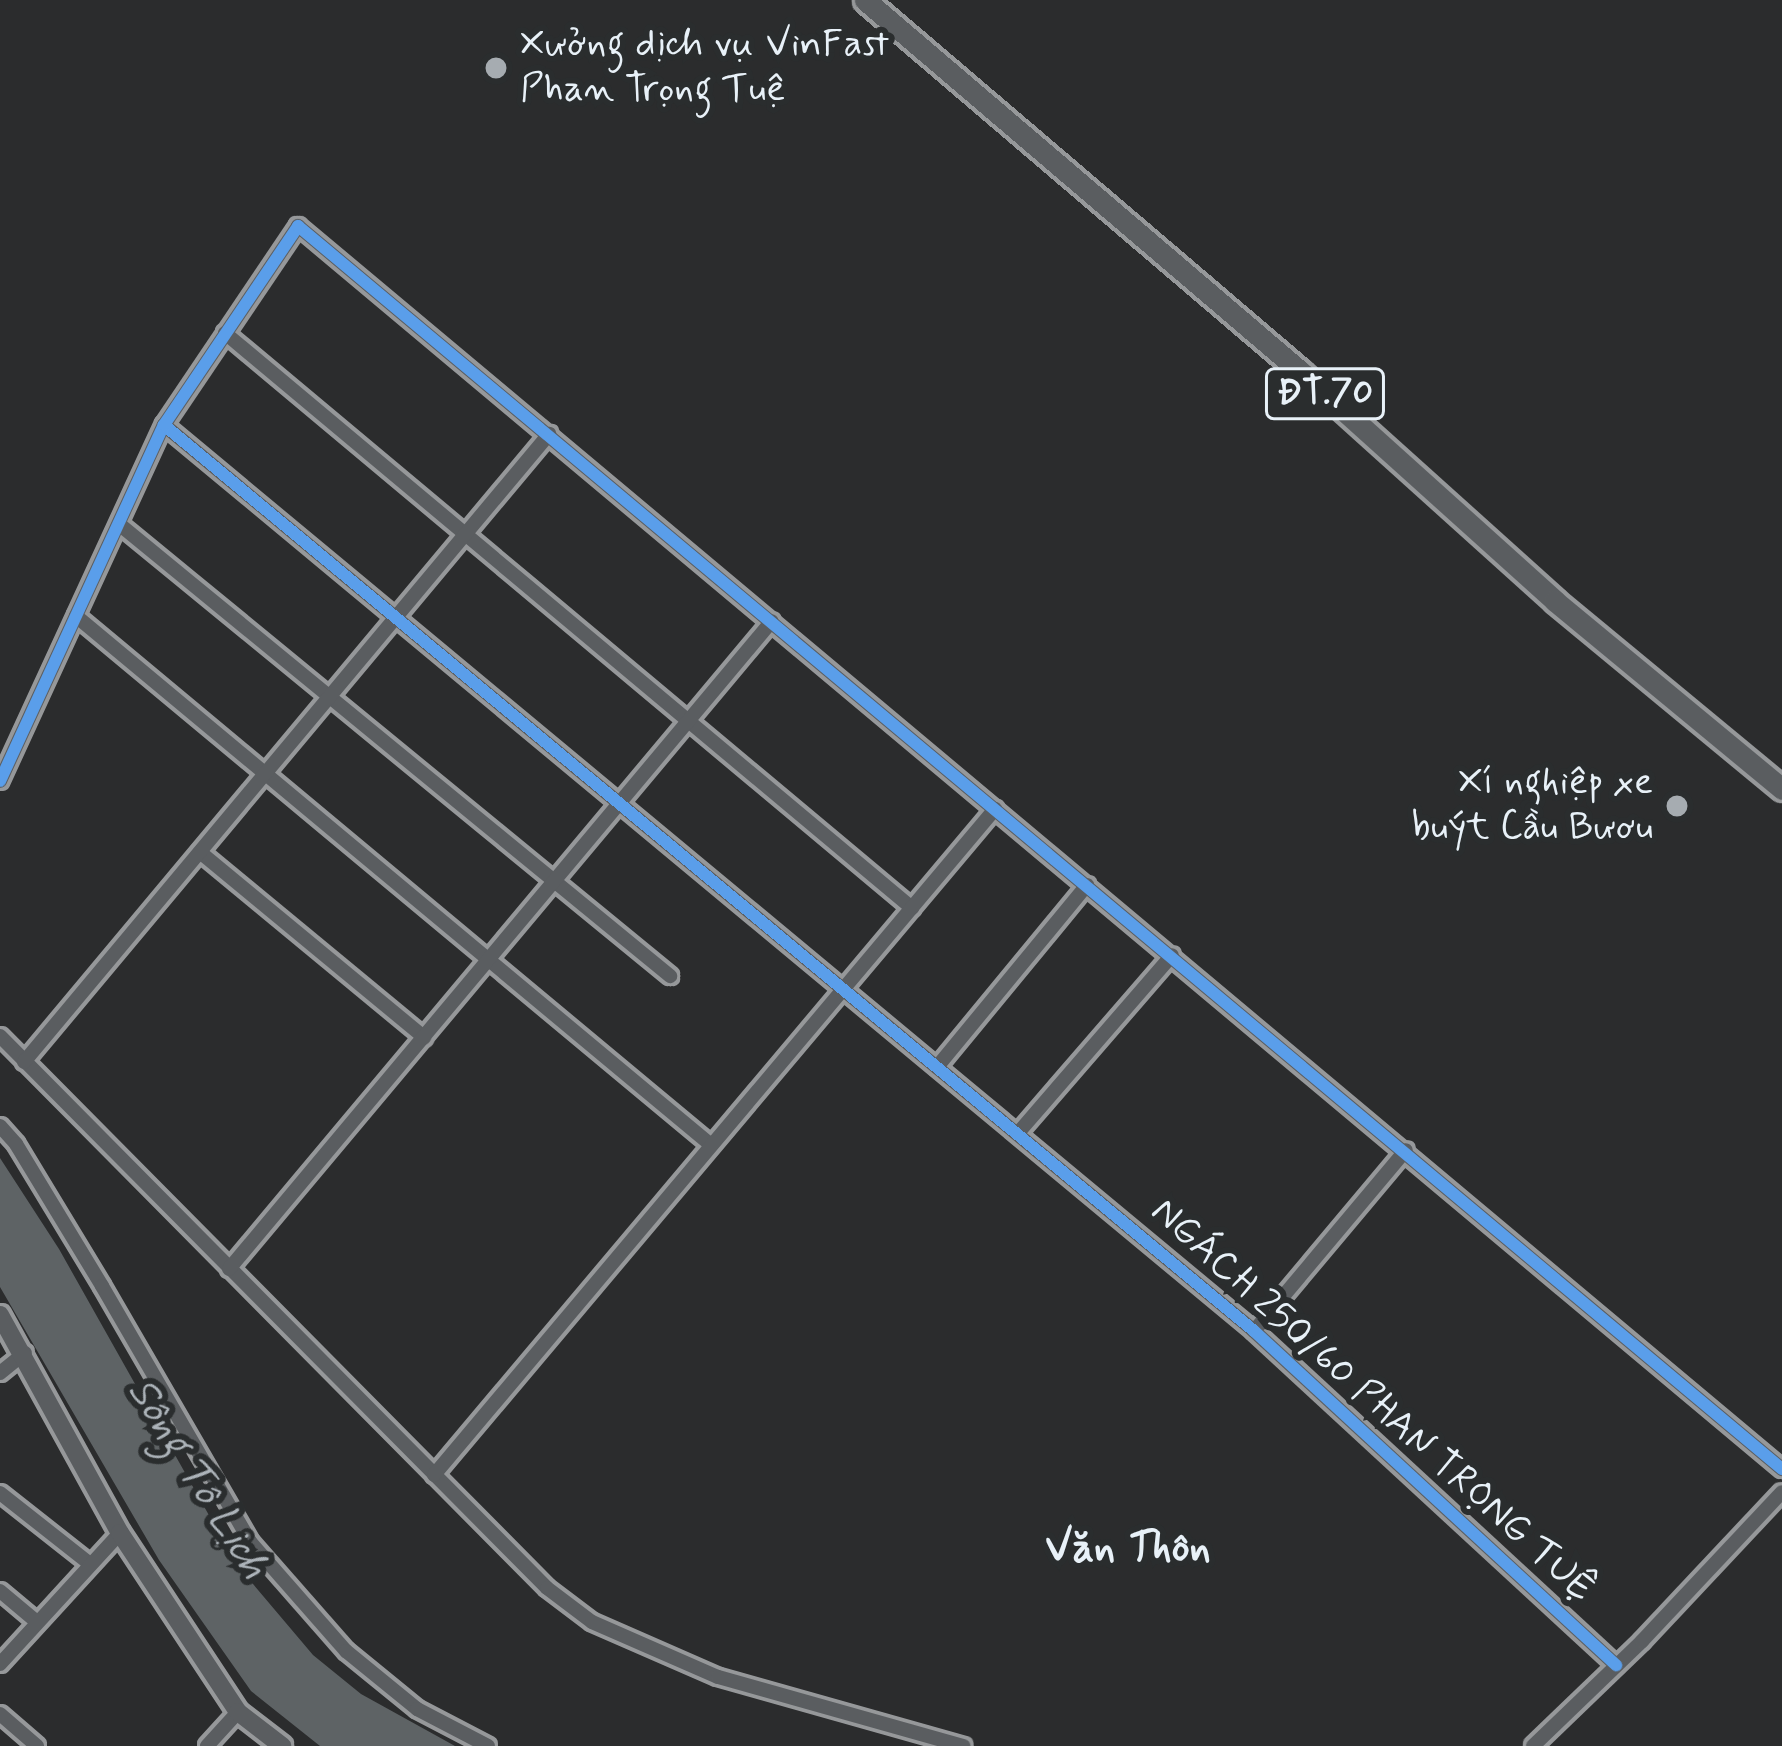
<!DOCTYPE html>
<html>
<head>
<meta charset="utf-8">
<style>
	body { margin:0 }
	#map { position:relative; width:1782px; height:1746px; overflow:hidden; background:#2b2c2d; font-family:Mynerve,sans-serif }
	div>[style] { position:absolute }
	.water>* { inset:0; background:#5e6365 }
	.roads { filter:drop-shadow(3px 0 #96989a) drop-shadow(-3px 0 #96989a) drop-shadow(0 3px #96989a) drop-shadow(0 -3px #96989a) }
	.street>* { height:14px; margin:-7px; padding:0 7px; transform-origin:7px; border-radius:7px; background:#5a5d60 }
	.secondary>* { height:18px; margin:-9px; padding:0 9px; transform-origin:9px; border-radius:9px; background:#5a5d60 }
	.primary>* { height:21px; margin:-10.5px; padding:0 10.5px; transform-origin:10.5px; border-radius:10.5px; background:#5a5d60 }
	.cycleway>* { height:12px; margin:-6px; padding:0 6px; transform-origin:6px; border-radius:6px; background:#5a9eea }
	.dots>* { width:33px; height:33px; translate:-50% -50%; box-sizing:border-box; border:6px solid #2a2d2e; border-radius:50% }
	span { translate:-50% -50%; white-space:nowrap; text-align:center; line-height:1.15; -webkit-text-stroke:12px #2a2d2e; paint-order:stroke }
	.shield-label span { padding:3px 9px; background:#2a2d2e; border:3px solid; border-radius:9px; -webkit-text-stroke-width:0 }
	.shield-label { font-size:36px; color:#e8f1f8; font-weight:700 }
	.poi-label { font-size:39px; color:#e8f1f8 }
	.left { translate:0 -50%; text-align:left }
	.right { translate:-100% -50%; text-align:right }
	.street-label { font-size:39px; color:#e8f1f8 }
	.water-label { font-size:42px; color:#acb3b9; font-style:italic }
	.neighbourhood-label { font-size:42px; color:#e8f1f8; font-weight:700 }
</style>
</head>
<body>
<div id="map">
	<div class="water">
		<div style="clip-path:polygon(0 1158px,59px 1249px,237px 1565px,313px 1655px,361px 1694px,455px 1746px,320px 1746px,251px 1691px,159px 1560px,0 1287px)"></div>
	</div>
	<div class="roads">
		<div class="street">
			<div style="left:225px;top:333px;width:896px;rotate:39.93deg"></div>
			<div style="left:164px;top:425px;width:1417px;rotate:39.73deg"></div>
			<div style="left:1254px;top:1331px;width:493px;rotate:42.7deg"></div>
			<div style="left:119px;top:524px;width:713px;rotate:39.36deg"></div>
			<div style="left:76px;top:616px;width:826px;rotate:39.8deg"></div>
			<div style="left:0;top:781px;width:392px;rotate:-65.3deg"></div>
			<div style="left:164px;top:425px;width:240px;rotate:-56deg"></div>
			<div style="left:298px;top:226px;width:1936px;rotate:39.95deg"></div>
			<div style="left:200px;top:852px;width:291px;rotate:39.6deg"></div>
			<div style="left:0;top:1036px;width:777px;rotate:45.26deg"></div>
			<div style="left:547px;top:1588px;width:56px;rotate:37.1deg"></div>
			<div style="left:592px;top:1622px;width:137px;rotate:23.6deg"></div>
			<div style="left:718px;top:1677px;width:255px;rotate:15.7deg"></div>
			<div style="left:24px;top:1062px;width:819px;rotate:-50.1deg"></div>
			<div style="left:937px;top:1067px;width:236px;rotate:-50.5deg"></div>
			<div style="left:0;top:1126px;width:24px;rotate:48deg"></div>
			<div style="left:16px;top:1144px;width:166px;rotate:58.8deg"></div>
			<div style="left:102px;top:1286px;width:297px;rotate:59.9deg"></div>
			<div style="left:251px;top:1543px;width:144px;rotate:48.7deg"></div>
			<div style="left:346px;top:1651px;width:92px;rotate:39.2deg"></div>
			<div style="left:417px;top:1709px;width:80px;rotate:27.5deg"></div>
			<div style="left:1018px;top:1133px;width:235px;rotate:-49.1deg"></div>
			<div style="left:229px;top:1269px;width:845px;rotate:-50.04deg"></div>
			<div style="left:1254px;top:1331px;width:236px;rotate:-50deg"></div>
			<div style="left:0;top:1373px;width:32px;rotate:-39deg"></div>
			<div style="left:434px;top:1475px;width:871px;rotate:-49.89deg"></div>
			<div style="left:0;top:1493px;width:113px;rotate:38.2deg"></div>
			<div style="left:0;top:1591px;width:48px;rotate:40deg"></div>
			<div style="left:0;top:1664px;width:178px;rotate:-47.5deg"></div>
			<div style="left:0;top:1714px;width:49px;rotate:40.9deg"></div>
			<div style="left:207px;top:1746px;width:46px;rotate:-47.6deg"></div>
			<div style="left:1533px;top:1746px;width:151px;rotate:-43.9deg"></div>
			<div style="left:1642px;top:1641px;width:204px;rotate:-46.8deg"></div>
		</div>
		<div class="secondary">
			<div style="left:0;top:1315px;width:249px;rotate:61.2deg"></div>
			<div style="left:120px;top:1533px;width:214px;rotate:56.6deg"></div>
			<div style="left:238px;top:1712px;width:56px;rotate:37.7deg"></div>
		</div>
		<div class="primary">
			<div style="left:865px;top:0;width:573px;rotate:40.47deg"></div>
			<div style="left:1301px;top:372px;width:342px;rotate:42deg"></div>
			<div style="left:1555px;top:601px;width:295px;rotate:39.6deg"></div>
		</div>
	</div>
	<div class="cycleway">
		<div style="left:164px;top:425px;width:1417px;rotate:39.73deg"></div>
		<div style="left:1254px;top:1331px;width:493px;rotate:42.7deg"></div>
		<div style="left:0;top:781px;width:392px;rotate:-65.3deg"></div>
		<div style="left:164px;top:425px;width:240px;rotate:-56deg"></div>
		<div style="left:298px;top:226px;width:1936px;rotate:39.95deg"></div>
	</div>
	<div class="dots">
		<div style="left:496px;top:68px;background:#a6acb1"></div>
		<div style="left:1677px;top:806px;background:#a6acb1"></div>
	</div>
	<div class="shield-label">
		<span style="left:1325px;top:394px">ĐT.70</span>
	</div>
	<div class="poi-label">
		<span class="left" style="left:520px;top:68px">Xưởng dịch vụ VinFast<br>Phan Trọng Tuệ</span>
		<span class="right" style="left:1653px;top:806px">Xí nghiệp xe<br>buýt Cầu Bươu</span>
	</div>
	<div class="street-label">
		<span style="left:1372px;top:1401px;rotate:42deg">NGÁCH 250/60 PHAN TRỌNG TUỆ</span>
	</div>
	<div class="water-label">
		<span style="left:197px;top:1479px;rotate:58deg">Sông Tô Lịch</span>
	</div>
	<div class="neighbourhood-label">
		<span style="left:1128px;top:1549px">Văn Thôn</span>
	</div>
</div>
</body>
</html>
